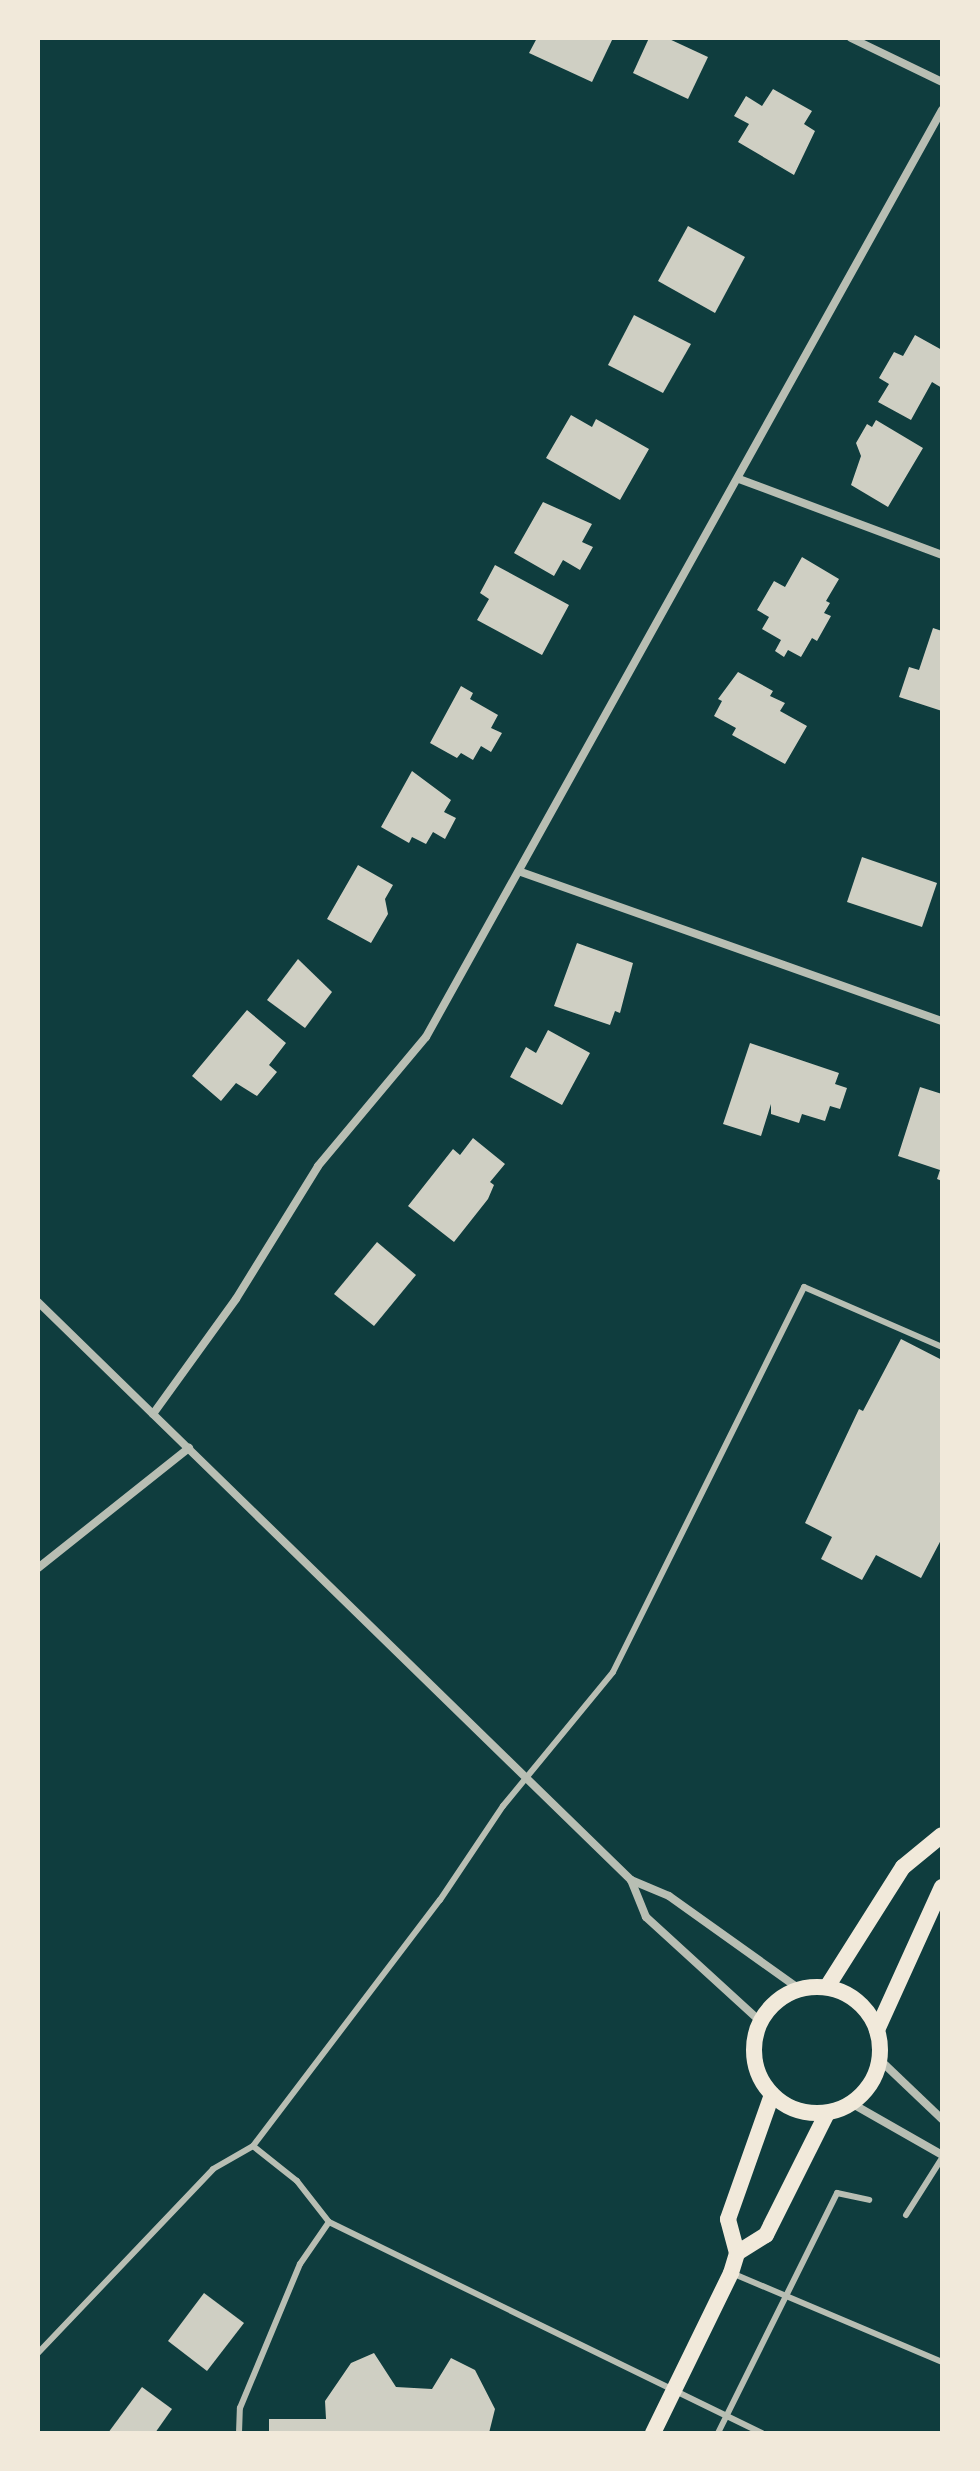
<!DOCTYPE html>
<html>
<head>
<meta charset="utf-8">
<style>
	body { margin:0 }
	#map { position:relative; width:980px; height:2471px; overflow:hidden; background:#0f3d3e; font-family:"Libre Baskerville",serif }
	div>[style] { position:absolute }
	.building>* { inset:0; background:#cfcfc3 }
	.service>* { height:6px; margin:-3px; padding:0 3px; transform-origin:3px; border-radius:3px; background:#b8beb3 }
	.minor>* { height:8px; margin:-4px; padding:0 4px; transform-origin:4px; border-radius:4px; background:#b8beb3 }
	.secondary>* { height:16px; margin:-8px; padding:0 8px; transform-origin:8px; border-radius:8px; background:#f1e9da }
	.secondary>.ring { margin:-8px; padding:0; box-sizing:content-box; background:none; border:16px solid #f1e9da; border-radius:50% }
	span { translate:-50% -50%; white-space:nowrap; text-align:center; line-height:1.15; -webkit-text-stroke:8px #f1e9da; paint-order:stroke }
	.frame { position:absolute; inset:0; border:40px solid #f1e9da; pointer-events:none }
</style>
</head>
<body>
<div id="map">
	<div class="building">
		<div style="clip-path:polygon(537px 38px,613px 38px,592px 82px,529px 53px)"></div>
		<div style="clip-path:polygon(649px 38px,667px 38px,708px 57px,688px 99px,633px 73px)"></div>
		<div style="clip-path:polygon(773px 89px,812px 111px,804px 124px,815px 131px,794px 175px,738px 142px,749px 124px,734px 116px,746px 96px,762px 106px)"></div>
		<div style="clip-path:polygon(688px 226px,745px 257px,715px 313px,658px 281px)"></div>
		<div style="clip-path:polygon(634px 315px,691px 344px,663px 393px,608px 365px)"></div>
		<div style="clip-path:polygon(915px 335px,942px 350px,942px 388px,932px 382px,911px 420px,878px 402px,889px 384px,879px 378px,894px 352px,903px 356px)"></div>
		<div style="clip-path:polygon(571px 415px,592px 427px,596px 419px,649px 449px,620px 500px,546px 458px)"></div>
		<div style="clip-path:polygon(876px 420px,923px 448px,888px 507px,851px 485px,861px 456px,856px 443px,867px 424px,872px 427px)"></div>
		<div style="clip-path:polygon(543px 502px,592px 524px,582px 542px,593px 547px,580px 570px,563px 560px,554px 576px,514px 553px)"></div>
		<div style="clip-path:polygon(802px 557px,839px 579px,826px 601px,830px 603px,824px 613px,831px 616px,817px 641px,812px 638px,801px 657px,788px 650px,784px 657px,775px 651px,781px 640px,762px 629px,769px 617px,757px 610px,774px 581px,785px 587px)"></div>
		<div style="clip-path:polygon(495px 565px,569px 605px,542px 655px,477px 620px,489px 599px,480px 593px)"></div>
		<div style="clip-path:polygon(933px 628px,942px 631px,942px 711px,899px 697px,909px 667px,919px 670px)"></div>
		<div style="clip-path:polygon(738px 672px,773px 691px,770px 696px,785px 703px,780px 711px,807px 726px,785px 764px,732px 735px,736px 728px,714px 716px,722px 701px,718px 699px)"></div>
		<div style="clip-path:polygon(461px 686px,473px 693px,470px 699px,498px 715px,491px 728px,502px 733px,491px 752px,481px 746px,473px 760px,461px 753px,457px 758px,430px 743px)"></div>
		<div style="clip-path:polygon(412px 771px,451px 800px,444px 812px,456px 818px,445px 839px,433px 832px,426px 844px,412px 837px,409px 843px,381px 827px)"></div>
		<div style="clip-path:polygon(862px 857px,937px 883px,922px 927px,847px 902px)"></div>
		<div style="clip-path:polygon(358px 865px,393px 885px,385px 899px,388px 914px,371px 943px,327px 919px)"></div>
		<div style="clip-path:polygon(577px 943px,633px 963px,620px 1013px,615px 1011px,610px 1025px,554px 1006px)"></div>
		<div style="clip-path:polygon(298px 959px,332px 992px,305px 1028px,267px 1000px)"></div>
		<div style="clip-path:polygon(247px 1010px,286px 1043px,269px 1065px,277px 1072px,257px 1096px,236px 1083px,221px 1101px,192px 1076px)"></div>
		<div style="clip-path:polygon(548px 1030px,590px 1053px,562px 1105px,510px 1077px,526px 1047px,536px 1053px)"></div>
		<div style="clip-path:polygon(750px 1043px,839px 1073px,835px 1084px,847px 1088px,840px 1109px,830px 1106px,825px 1121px,802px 1114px,799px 1123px,771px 1114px,771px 1104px,761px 1136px,723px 1124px)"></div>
		<div style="clip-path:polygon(920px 1087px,942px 1094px,942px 1181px,937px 1179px,940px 1170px,898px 1156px)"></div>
		<div style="clip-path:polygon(473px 1138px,505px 1164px,490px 1182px,494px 1185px,488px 1199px,454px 1242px,408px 1206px,453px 1149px,460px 1155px)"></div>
		<div style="clip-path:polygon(377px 1242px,416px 1275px,374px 1326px,334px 1294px)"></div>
		<div style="clip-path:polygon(901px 1339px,942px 1360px,942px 1538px,921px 1578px,876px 1555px,862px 1580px,821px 1559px,832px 1537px,805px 1523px,859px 1409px,863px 1411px)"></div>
		<div style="clip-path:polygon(204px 2293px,244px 2323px,207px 2371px,168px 2341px)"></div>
		<div style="clip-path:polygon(374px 2353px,396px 2387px,432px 2389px,451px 2358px,475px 2370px,495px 2409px,489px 2433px,269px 2433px,269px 2419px,326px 2419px,325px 2401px,351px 2363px)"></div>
		<div style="clip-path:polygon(142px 2387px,172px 2409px,155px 2433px,108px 2433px)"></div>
	</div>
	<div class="service">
		<div style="left:906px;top:2215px;width:67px;rotate:-57.7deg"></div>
		<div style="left:329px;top:2222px;width:482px;rotate:26deg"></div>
		<div style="left:734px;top:2274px;width:226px;rotate:22.9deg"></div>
		<div style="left:38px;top:2353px;width:254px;rotate:-46.4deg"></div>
		<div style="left:213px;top:2169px;width:46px;rotate:-29.9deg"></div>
		<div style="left:253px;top:2146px;width:309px;rotate:-52.8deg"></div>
		<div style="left:440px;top:1900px;width:113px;rotate:-56.2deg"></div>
		<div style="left:503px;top:1806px;width:173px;rotate:-50.6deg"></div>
		<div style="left:613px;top:1672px;width:430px;rotate:-63.6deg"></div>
		<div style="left:804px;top:1287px;width:150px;rotate:23.5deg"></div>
		<div style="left:239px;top:2433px;width:25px;rotate:-88deg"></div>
		<div style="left:240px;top:2408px;width:156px;rotate:-67.4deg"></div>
		<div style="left:300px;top:2264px;width:51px;rotate:-55.4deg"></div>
		<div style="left:329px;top:2222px;width:52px;rotate:-128deg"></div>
		<div style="left:297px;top:2181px;width:56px;rotate:-141.5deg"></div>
		<div style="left:718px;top:2433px;width:268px;rotate:-63.6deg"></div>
		<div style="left:837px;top:2193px;width:33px;rotate:12deg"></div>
	</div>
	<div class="minor">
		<div style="left:851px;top:38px;width:101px;rotate:25.8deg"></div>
		<div style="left:739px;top:479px;width:217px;rotate:20.5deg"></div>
		<div style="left:521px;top:872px;width:447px;rotate:19.5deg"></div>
		<div style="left:38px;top:1302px;width:828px;rotate:44.27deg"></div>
		<div style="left:631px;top:1880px;width:41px;rotate:22.8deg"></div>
		<div style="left:669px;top:1896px;width:158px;rotate:35.5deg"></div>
		<div style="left:153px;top:1414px;width:142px;rotate:-54.2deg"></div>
		<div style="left:236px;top:1299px;width:156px;rotate:-58.3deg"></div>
		<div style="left:318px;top:1166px;width:168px;rotate:-50.1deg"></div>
		<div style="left:426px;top:1037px;width:1061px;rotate:-60.9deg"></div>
		<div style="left:38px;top:1568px;width:193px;rotate:-38.5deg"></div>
		<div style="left:631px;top:1880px;width:40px;rotate:68deg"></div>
		<div style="left:646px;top:1917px;width:154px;rotate:42.4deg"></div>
		<div style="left:880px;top:2060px;width:86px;rotate:43.6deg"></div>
		<div style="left:851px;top:2103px;width:105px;rotate:29.7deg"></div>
	</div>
	<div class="secondary">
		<div class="ring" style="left:754px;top:1987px;width:110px;height:110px"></div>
		<div style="left:827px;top:1987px;width:142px;rotate:-57.7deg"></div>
		<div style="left:903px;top:1867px;width:50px;rotate:-39.4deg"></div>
		<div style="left:877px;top:2030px;width:157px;rotate:-65.6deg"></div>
		<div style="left:737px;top:2253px;width:34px;rotate:-32deg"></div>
		<div style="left:766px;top:2235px;width:136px;rotate:-63.4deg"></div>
		<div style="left:653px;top:2433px;width:178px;rotate:-64deg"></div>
		<div style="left:731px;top:2273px;width:21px;rotate:-73deg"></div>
		<div style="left:737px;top:2253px;width:35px;rotate:-105deg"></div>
		<div style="left:728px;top:2219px;width:132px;rotate:-70.5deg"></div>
	</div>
	<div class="frame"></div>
</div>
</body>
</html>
